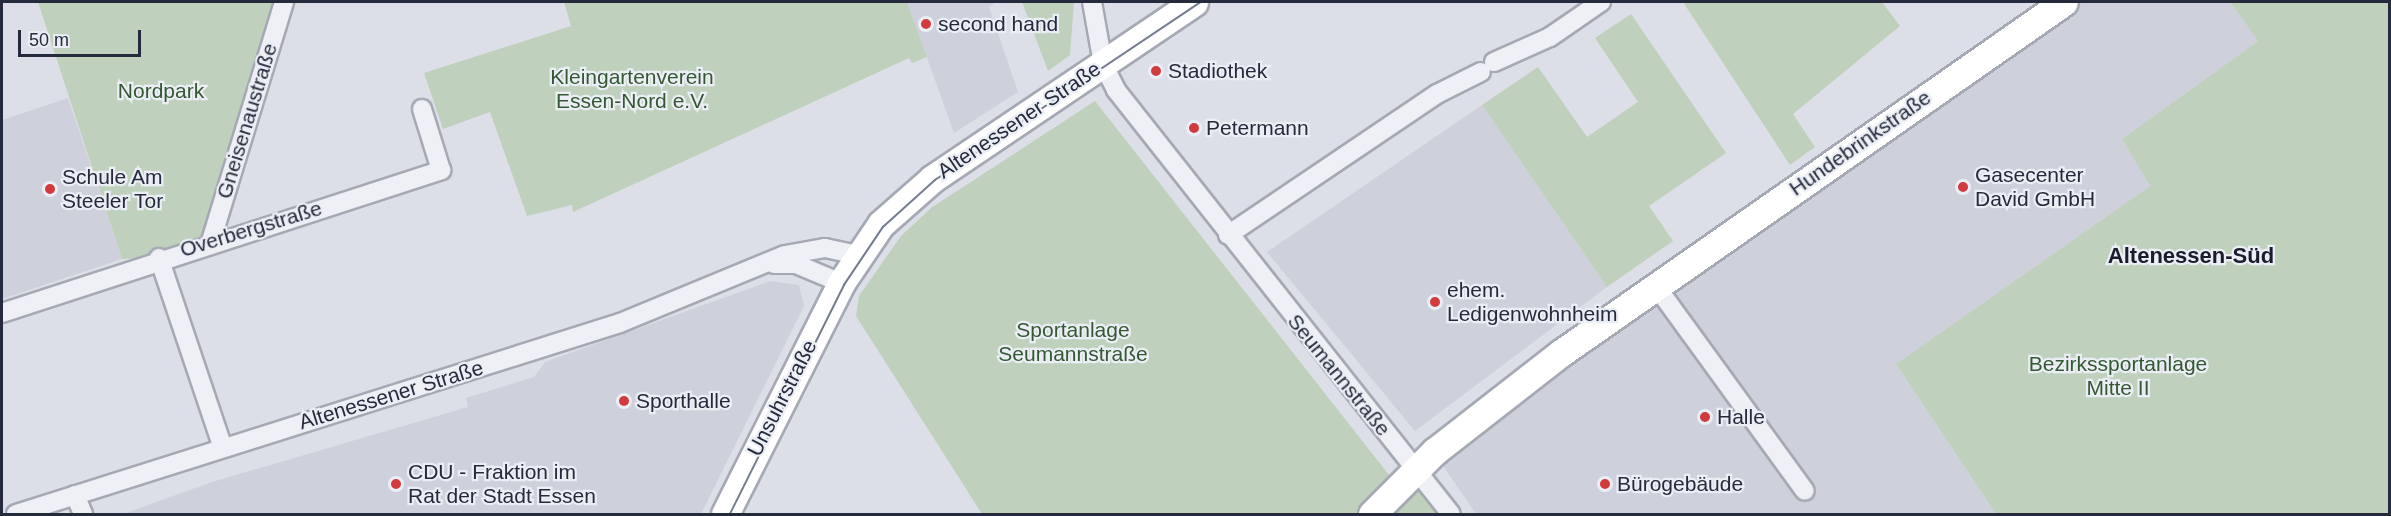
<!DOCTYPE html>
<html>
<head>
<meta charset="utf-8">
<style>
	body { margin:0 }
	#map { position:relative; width:2391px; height:516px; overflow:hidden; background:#dcdfe7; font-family:Helvetica,sans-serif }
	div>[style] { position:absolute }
	.built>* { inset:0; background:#ced1dc }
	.green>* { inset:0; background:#bfd1bd }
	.roads { filter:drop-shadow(2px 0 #a5a9b4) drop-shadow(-2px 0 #a5a9b4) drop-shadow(0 2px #a5a9b4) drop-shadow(0 -2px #a5a9b4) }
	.street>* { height:18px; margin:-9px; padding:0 9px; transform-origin:9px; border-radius:9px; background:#eef0f5 }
	.secondary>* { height:27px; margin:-13.5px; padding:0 13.5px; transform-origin:13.5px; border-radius:13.5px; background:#fff }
	.tram>* { height:1.5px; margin:-0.75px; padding:0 0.75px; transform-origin:0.75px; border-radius:0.75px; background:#757c90 }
	.dots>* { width:16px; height:16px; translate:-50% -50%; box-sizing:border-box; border:3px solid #ebeef4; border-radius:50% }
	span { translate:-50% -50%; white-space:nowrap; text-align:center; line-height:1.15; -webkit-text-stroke:4.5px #ebeef4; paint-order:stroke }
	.poi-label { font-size:21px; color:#252b3d }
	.left { translate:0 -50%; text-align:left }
	.park-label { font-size:21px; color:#345932 }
	.street-label { font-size:21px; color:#252b3d }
	.neighbourhood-label { font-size:22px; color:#181c2d; font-weight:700 }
	.frame { position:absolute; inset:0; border:3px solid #252b3d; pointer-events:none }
	.scale { position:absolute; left:18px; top:30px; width:123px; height:27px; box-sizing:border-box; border:3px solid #252b3d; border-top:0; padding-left:8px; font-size:18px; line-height:21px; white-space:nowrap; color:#252b3d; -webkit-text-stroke:4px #ebeef4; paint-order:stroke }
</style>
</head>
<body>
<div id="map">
	<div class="built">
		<div style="clip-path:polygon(907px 2px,996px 2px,989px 7px,1018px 92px,954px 133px)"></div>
		<div style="clip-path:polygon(2078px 2px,2230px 2px,2258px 41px,2122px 139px,2150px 186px,1896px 364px,1996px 514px,1476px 514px,1443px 466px,1475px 432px)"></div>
		<div style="clip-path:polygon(68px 98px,122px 259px,2px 299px,2px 120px)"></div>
		<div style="clip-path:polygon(1482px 105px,1607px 287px,1415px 431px,1267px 252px)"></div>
		<div style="clip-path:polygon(770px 281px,799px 285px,804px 306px,701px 514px,123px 514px,212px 482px,468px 407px,466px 398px,534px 377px,545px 362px)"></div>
	</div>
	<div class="green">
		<div style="clip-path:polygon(38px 2px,282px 2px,210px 239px,159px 257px,122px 259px)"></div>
		<div style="clip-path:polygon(564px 2px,907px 2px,927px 57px,912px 63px,909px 58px,573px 212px,572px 205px,527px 216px,490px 112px,443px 129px,424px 73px,571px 26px)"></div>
		<div style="clip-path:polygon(1022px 2px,1074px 2px,1070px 55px,1048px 71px)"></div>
		<div style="clip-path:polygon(1683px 2px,1882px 2px,1900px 26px,1793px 114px,1815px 147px,1790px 165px)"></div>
		<div style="clip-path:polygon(2230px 2px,2389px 2px,2389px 514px,1996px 514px,1896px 364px,2150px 186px,2122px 139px,2258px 41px)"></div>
		<div style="clip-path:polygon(1631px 14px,1726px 153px,1649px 206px,1673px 241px,1607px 287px,1482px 105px,1538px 67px,1587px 137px,1638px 102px,1595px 38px)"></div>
		<div style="clip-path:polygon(1095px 101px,1393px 480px,1359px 514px,982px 514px,856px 316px,859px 296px,901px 236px,931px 208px)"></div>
		<div style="clip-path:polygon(1417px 489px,1437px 514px,1388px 514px)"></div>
	</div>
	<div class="roads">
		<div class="street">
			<div style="left:1092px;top:2px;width:63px;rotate:79.9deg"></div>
			<div style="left:1103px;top:64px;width:29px;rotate:63deg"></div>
			<div style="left:1116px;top:90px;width:540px;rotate:51.69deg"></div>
			<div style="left:1494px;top:62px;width:61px;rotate:-24.1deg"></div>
			<div style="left:1550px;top:37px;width:62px;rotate:-34.5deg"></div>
			<div style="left:1228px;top:235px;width:252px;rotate:-34deg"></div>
			<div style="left:1437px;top:94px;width:49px;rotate:-26.6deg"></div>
			<div style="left:211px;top:241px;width:250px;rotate:-73deg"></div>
			<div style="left:159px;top:258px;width:200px;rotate:71.4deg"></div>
			<div style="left:774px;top:264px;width:22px"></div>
			<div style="left:796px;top:264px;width:49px;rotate:22.9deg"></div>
			<div style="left:1656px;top:286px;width:253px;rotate:54deg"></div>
			<div style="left:2px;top:313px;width:462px;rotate:-18deg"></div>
			<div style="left:441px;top:170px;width:64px;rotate:-107.3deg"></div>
			<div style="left:75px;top:495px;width:21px;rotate:67deg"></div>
			<div style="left:16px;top:514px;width:633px;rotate:-17.55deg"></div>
			<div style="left:620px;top:323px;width:178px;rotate:-22.4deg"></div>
			<div style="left:785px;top:255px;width:41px;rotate:-9.9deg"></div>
			<div style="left:825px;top:248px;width:34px;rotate:12deg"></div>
		</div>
		<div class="secondary">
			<div style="left:725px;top:514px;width:258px;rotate:-63.3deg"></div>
			<div style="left:841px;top:283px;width:71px;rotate:-55.9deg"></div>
			<div style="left:881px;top:224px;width:68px;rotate:-41.4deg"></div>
			<div style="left:932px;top:179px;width:316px;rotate:-34deg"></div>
			<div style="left:1372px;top:514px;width:89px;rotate:-45deg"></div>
			<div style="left:1435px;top:451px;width:160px;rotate:-37.9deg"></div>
			<div style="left:1561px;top:353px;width:613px;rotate:-34.91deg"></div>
		</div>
	</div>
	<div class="tram">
		<div style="left:730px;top:514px;width:256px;rotate:-63.5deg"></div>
		<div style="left:844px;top:285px;width:70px;rotate:-56.1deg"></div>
		<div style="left:883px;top:227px;width:70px;rotate:-42.1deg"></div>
		<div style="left:935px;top:180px;width:320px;rotate:-33.8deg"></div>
	</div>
	<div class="dots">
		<div style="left:926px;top:24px;background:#d13b3e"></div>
		<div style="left:1156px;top:71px;background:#d13b3e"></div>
		<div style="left:1194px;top:128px;background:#d13b3e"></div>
		<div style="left:1963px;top:187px;background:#d13b3e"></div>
		<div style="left:50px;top:189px;background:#d13b3e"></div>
		<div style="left:1435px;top:302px;background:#d13b3e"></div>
		<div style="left:624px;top:401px;background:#d13b3e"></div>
		<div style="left:1705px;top:417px;background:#d13b3e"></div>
		<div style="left:396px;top:484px;background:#d13b3e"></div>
		<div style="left:1605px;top:484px;background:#d13b3e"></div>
	</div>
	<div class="poi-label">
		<span class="left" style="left:938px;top:24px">second hand</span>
		<span class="left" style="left:1168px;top:71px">Stadiothek</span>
		<span class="left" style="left:1206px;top:128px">Petermann</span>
		<span class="left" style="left:1975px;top:187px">Gasecenter<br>David GmbH</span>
		<span class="left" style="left:62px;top:189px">Schule Am<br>Steeler Tor</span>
		<span class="left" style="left:1447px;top:302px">ehem.<br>Ledigenwohnheim</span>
		<span class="left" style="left:636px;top:401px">Sporthalle</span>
		<span class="left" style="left:1717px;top:417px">Halle</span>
		<span class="left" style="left:408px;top:484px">CDU - Fraktion im<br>Rat der Stadt Essen</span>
		<span class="left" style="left:1617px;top:484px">Bürogebäude</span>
	</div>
	<div class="park-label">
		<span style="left:632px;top:89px">Kleingartenverein<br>Essen-Nord e.V.</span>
		<span style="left:161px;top:91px">Nordpark</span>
		<span style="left:1073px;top:342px">Sportanlage<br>Seumannstraße</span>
		<span style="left:2118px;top:376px">Bezirkssportanlage<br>Mitte II</span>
	</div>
	<div class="street-label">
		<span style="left:1019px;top:120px;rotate:-34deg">Altenessener Straße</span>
		<span style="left:247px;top:121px;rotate:-73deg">Gneisenaustraße</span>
		<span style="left:1860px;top:143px;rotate:-35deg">Hundebrinkstraße</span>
		<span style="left:251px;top:229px;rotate:-17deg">Overbergstraße</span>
		<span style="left:1339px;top:375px;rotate:51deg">Seumannstraße</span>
		<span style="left:391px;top:395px;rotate:-17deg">Altenessener Straße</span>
		<span style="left:782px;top:398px;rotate:-63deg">Unsuhrstraße</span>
	</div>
	<div class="neighbourhood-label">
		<span style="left:2191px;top:256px">Altenessen-Süd</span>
	</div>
	<div class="frame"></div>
	<div class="scale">50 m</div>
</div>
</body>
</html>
